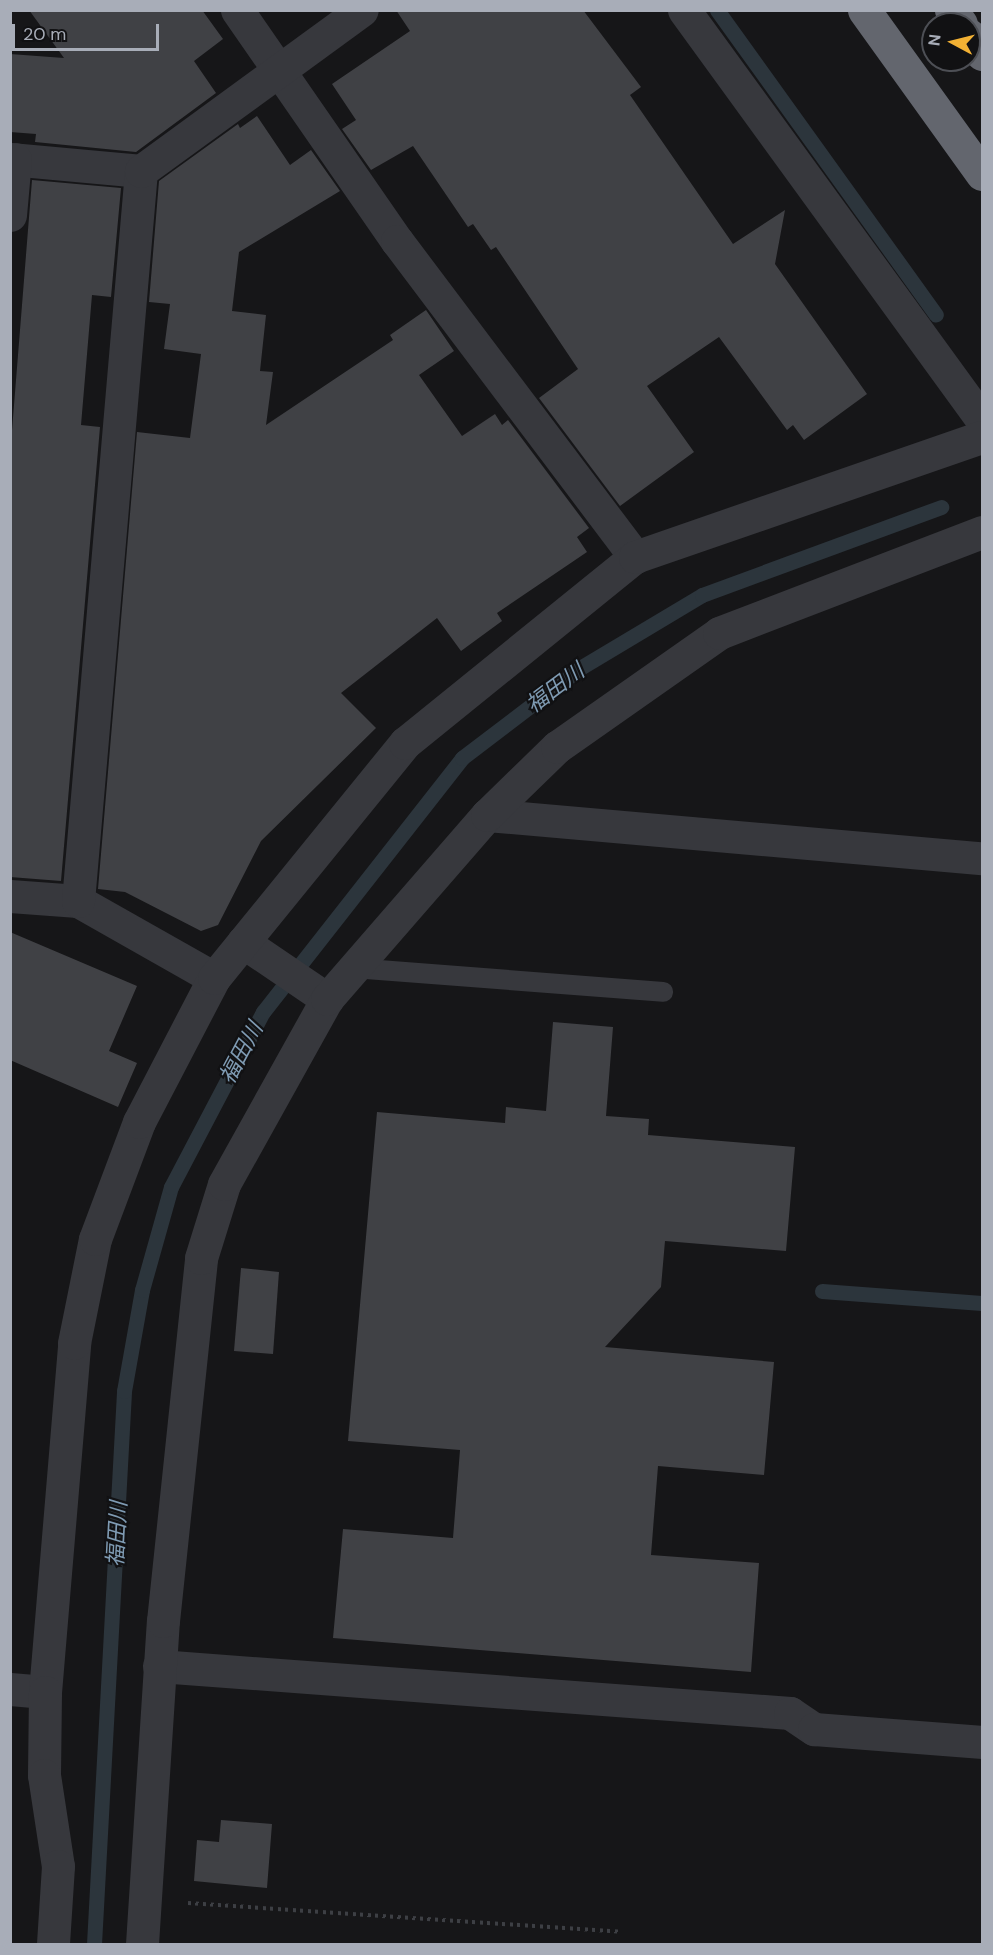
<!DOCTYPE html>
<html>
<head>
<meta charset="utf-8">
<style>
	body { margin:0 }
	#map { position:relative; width:993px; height:1955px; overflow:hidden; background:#161618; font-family:"DM Sans","Noto Sans JP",sans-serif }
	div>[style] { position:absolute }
	.stream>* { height:15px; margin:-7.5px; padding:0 7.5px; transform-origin:7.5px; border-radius:7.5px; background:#2c353c }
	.building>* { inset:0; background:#404145 }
	.path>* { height:4px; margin-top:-2px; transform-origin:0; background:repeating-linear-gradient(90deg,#3d3f44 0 3px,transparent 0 7.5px) }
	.lane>* { height:20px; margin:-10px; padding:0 10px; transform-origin:10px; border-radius:10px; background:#37383d }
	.street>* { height:33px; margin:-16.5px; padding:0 16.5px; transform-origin:16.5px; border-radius:16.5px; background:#37383d }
	.highway>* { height:33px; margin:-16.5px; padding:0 16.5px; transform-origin:16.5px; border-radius:16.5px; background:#63666e }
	span { translate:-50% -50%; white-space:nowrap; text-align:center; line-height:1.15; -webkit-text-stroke:4.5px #111113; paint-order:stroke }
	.water-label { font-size:22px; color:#7f9bb3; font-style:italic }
	.frame { position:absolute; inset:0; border:12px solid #a8adb8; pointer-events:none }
	.north { position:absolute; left:921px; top:12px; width:60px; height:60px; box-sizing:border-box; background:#111113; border:2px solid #4d4f55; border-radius:50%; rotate:277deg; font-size:16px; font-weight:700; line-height:24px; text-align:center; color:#a8adb8 }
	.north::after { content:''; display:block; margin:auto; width:21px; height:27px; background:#f2b134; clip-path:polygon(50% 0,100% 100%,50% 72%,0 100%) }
	.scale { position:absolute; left:12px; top:24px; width:147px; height:27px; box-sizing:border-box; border:3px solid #a8adb8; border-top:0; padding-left:8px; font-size:18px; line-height:21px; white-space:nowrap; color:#a8adb8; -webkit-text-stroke:4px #111113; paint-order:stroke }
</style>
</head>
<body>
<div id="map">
	<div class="stream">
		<div style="left:717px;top:10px;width:375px;rotate:54.3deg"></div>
		<div style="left:822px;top:1291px;width:160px;rotate:4.3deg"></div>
		<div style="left:94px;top:1944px;width:554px;rotate:-86.89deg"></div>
		<div style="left:124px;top:1391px;width:103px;rotate:-79.9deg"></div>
		<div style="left:142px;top:1290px;width:107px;rotate:-74.3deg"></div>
		<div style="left:171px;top:1187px;width:198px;rotate:-62.3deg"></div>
		<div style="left:263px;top:1012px;width:323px;rotate:-51.9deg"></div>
		<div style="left:462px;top:758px;width:148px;rotate:-37.3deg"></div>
		<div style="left:580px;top:668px;width:142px;rotate:-30.9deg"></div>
		<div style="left:702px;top:595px;width:255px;rotate:-20.2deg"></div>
	</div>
	<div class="building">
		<div style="clip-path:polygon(29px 10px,202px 10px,223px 39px,194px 61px,216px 93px,136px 152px,35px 142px,36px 134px,10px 132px,10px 54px,64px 58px)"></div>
		<div style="clip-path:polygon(396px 10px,583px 10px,641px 87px,630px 95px,733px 244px,785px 210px,775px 264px,867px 394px,804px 440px,793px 425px,787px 430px,719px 337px,647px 386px,694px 452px,620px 506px,539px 398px,578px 369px,496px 247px,491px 250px,473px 224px,468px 227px,413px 146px,371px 170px,342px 129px,356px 120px,332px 84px,410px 31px)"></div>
		<div style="clip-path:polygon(257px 116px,290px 165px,311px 150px,340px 191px,239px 252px,232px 311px,266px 315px,260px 371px,273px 372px,266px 425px,393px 340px,390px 335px,426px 310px,454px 351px,419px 375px,462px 436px,495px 414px,502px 425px,508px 420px,589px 528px,577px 537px,587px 552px,497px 613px,502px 621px,461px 651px,437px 618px,341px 693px,376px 728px,261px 841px,218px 925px,201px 931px,125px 892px,98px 889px,137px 432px,190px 438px,201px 354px,164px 349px,170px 304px,149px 302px,159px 181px,238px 124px,240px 128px)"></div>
		<div style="clip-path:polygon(32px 180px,121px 188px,111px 297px,92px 295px,81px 425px,100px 427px,61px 881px,10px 877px,10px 455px)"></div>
		<div style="clip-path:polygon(10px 932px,137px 986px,109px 1051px,137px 1063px,118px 1107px,10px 1060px)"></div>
		<div style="clip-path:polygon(553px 1022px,613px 1027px,606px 1116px,649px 1119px,648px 1135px,795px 1147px,786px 1251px,665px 1241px,661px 1287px,605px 1347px,774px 1362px,764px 1475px,658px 1466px,651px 1555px,759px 1563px,751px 1672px,333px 1638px,343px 1529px,453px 1538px,460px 1450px,348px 1441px,377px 1112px,505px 1123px,506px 1107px,546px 1111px)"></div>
		<div style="clip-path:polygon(241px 1268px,279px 1272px,273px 1354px,234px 1351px)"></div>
		<div style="clip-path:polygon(221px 1820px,272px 1824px,267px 1888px,194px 1881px,197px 1840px,219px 1842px)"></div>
	</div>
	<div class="path">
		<div style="left:188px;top:1903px;width:434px;rotate:3.8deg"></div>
	</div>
	<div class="lane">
		<div style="left:353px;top:968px;width:311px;rotate:4.4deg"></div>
	</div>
	<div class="street">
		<div style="left:237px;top:10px;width:281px;rotate:55.3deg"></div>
		<div style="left:397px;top:241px;width:396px;rotate:53deg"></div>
		<div style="left:684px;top:10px;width:507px;rotate:53.99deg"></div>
		<div style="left:10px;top:159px;width:132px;rotate:5.2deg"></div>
		<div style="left:10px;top:215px;width:56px;rotate:-84.9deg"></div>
		<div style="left:487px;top:815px;width:497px;rotate:5deg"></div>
		<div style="left:10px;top:896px;width:68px;rotate:4.2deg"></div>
		<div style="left:78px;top:901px;width:156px;rotate:29.5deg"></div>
		<div style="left:78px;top:901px;width:733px;rotate:-85.07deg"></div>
		<div style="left:141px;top:171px;width:273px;rotate:-36.1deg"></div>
		<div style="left:243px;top:942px;width:102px;rotate:34.2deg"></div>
		<div style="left:159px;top:1666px;width:633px;rotate:4.26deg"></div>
		<div style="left:790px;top:1713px;width:29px;rotate:34deg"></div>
		<div style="left:814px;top:1729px;width:169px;rotate:4.4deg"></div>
		<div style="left:10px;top:1689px;width:35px;rotate:5deg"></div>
		<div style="left:45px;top:1692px;width:350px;rotate:-85.2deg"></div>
		<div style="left:74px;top:1343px;width:106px;rotate:-78.6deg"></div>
		<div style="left:95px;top:1239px;width:125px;rotate:-69.4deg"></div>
		<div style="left:139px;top:1122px;width:162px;rotate:-62.5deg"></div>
		<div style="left:214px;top:978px;width:303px;rotate:-50.9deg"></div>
		<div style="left:405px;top:743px;width:296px;rotate:-39deg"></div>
		<div style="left:635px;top:557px;width:367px;rotate:-19.1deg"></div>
		<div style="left:45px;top:1692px;width:83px;rotate:90.7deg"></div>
		<div style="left:44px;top:1775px;width:92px;rotate:81.3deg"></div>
		<div style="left:58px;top:1866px;width:78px;rotate:93.7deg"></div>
		<div style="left:142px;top:1944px;width:324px;rotate:-86.3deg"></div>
		<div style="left:163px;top:1621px;width:365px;rotate:-84deg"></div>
		<div style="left:201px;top:1258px;width:77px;rotate:-72.7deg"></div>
		<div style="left:224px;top:1184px;width:212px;rotate:-60.9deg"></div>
		<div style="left:327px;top:999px;width:244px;rotate:-49deg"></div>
		<div style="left:487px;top:815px;width:98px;rotate:-44.2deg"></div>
		<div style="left:557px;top:747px;width:198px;rotate:-35.1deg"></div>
		<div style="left:719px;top:633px;width:282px;rotate:-21deg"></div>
	</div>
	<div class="highway">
		<div style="left:864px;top:10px;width:202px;rotate:54.3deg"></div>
		<div style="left:951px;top:10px;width:17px;rotate:54deg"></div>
		<div style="left:969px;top:35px;width:23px;rotate:56deg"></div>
	</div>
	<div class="water-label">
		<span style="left:555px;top:688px;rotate:-37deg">福田川</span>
		<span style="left:241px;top:1053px;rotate:-62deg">福田川</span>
		<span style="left:117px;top:1534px;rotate:-87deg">福田川</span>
	</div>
	<div class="frame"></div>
	<div class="north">N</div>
	<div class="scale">20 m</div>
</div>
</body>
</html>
